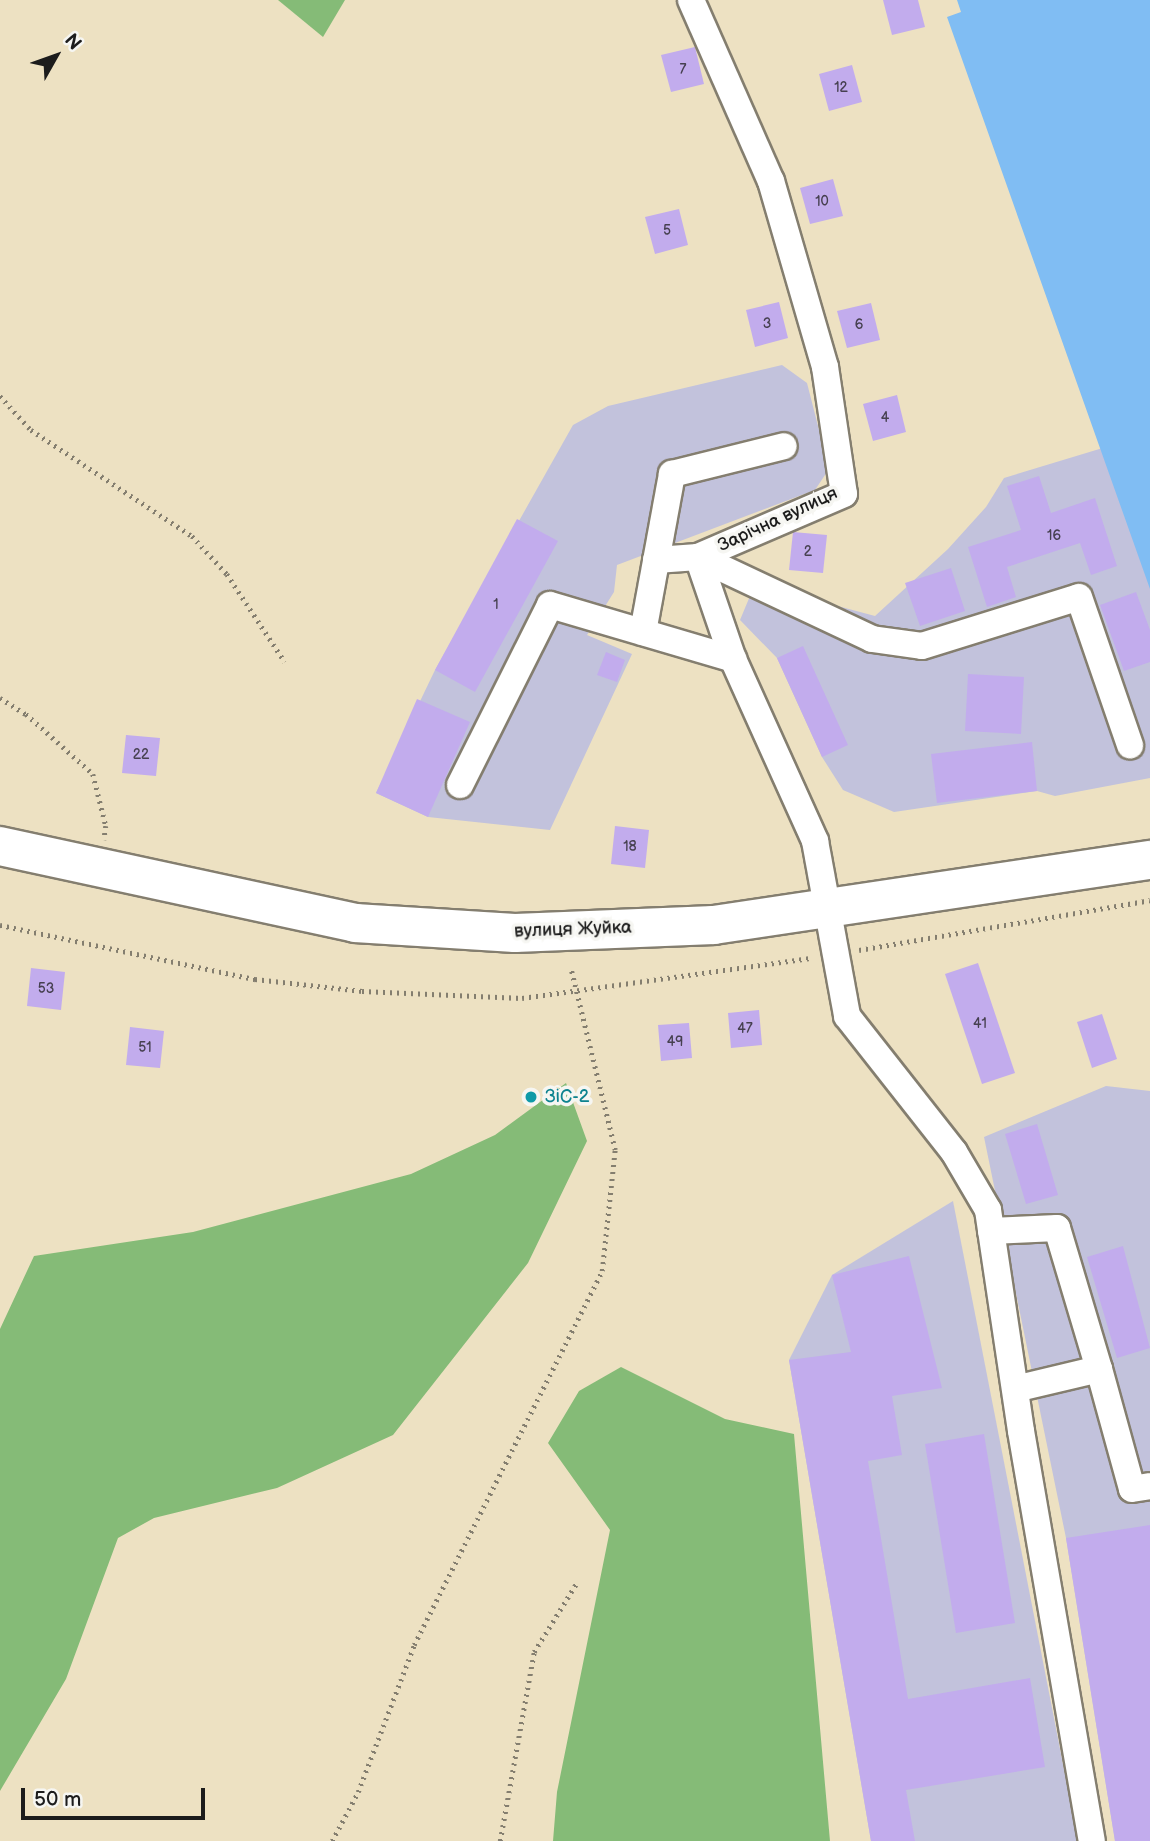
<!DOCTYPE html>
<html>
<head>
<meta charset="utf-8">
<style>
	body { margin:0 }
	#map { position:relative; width:1150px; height:1841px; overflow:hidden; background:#ede1c2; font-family:"Balsamiq Sans",sans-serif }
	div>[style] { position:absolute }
	.industrial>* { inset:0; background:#c2c2dc }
	.forest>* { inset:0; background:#85bb77 }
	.water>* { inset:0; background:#80bdf3 }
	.building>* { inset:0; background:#c2aced }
	.path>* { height:4.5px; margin-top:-2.25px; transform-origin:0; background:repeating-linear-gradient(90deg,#847e6f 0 2px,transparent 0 7px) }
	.roads { filter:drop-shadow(2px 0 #847e6f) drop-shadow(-2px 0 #847e6f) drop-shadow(0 2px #847e6f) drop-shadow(0 -2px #847e6f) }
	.minor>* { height:26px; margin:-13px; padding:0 13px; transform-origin:13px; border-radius:13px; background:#fff }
	.highway>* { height:38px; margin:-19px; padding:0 19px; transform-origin:19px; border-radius:19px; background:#fff }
	.dots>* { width:19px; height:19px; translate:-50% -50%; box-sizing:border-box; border:4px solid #f6f6f2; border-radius:50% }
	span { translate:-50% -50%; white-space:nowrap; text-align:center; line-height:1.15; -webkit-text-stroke:7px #f6f6f2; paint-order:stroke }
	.number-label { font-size:14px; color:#464050 }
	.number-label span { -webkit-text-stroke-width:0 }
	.street-label { font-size:18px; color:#1c1c1c }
	.culture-label { font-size:18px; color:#0d838f }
	.left { translate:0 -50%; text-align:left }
	.north { position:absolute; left:21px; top:21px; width:70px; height:70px; -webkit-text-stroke:5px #f6f6f2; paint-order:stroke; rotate:50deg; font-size:19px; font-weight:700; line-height:28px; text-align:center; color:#1c1c1c }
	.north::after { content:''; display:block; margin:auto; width:24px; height:32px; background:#1c1c1c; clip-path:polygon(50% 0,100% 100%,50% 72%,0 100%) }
	.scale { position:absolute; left:21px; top:1788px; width:184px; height:32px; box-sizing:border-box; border:4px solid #1c1c1c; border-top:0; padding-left:9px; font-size:21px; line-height:24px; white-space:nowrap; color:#1c1c1c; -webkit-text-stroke:5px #f6f6f2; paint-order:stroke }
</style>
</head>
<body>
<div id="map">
	<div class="industrial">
		<div style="clip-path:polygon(782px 365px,807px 383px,829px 469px,815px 490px,617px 565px,614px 592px,587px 635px,632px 654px,550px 830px,428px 817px,376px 793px,435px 670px,573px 425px,608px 406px)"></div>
		<div style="clip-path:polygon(1106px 447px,1150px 578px,1150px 778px,1055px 796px,1037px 791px,894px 812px,843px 790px,822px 757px,777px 658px,740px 620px,755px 584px,875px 616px,948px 549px,986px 507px,1004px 478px)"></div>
		<div style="clip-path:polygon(1106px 1086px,1150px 1091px,1150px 1841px,1115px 1841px,1066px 1538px,984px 1137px)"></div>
		<div style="clip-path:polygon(953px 1201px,1078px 1841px,871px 1841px,789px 1360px,832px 1275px)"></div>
	</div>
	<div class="forest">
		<div style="clip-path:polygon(278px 0,345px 0,323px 37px)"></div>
		<div style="clip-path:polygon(566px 1083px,587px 1141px,528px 1263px,393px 1435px,277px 1488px,154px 1518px,118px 1538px,66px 1679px,0 1791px,0 1329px,34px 1256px,193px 1232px,411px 1174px,495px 1135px)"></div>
		<div style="clip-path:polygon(621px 1367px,725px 1419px,794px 1434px,830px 1841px,553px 1841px,557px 1792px,610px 1530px,548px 1443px,579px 1391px)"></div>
	</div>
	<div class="water">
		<div style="clip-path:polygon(957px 0,1150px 0,1150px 589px,947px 17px,961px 12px)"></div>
	</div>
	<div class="building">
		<div style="clip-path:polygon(883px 0,918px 0,925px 27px,892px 35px)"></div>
		<div style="clip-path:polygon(695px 47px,704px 84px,671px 92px,661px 55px)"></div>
		<div style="clip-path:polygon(852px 65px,862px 102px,829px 111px,819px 74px)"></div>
		<div style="clip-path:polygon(833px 179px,843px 216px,810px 224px,800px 188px)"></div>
		<div style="clip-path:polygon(679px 209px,688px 245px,655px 254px,645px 217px)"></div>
		<div style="clip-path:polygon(779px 302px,788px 338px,755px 347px,746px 310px)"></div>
		<div style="clip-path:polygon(871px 303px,880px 340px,847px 348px,837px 311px)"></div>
		<div style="clip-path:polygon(897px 395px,906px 432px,873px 441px,863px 404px)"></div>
		<div style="clip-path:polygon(1039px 476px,1051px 513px,1095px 498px,1117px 566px,1091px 575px,1080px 543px,1007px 567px,1016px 597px,987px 607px,968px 547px,1021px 530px,1007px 486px)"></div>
		<div style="clip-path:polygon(517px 519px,558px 541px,475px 692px,435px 670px)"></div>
		<div style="clip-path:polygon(793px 532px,827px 535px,823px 573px,789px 570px)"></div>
		<div style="clip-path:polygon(951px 568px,965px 611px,920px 626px,905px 583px)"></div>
		<div style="clip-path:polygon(1136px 592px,1150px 630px,1150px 662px,1124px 671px,1100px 605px)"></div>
		<div style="clip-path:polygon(803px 646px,848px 745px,822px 757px,777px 658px)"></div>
		<div style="clip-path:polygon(606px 652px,625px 660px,617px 682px,597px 675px)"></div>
		<div style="clip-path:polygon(968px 674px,1024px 677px,1021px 734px,965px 731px)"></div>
		<div style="clip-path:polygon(417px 699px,470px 722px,428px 817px,376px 793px)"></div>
		<div style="clip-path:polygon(126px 735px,160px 738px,156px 776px,122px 773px)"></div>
		<div style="clip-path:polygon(1032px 742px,1037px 791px,937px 803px,931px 754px)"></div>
		<div style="clip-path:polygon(615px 826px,649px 830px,645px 868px,611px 864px)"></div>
		<div style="clip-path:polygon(978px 963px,1015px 1073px,982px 1084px,945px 974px)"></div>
		<div style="clip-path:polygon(31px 968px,65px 972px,61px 1010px,27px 1006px)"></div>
		<div style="clip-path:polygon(759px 1010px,762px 1045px,731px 1048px,728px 1013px)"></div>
		<div style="clip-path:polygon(1102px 1014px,1117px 1059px,1092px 1068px,1077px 1022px)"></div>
		<div style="clip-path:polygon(689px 1023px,692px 1058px,661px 1061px,658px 1025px)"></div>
		<div style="clip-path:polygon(130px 1027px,164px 1031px,160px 1068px,126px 1065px)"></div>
		<div style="clip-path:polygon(1037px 1124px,1058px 1195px,1026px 1204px,1005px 1134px)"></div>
		<div style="clip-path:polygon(1123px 1246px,1150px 1348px,1117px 1358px,1087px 1257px)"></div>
		<div style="clip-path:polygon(909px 1256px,942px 1388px,892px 1396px,902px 1455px,868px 1461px,908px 1699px,1030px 1678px,1045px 1767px,906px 1790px,915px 1841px,871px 1841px,789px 1360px,851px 1352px,832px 1275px)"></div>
		<div style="clip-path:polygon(984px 1434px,1015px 1623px,956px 1633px,925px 1444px)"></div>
		<div style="clip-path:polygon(1150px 1525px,1150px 1841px,1115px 1841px,1066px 1538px)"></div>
	</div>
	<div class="path">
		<div style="left:0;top:396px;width:46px;rotate:47.6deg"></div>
		<div style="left:31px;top:430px;width:193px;rotate:33.4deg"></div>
		<div style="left:192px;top:536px;width:52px;rotate:47.4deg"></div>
		<div style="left:227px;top:574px;width:105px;rotate:56.6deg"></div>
		<div style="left:0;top:698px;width:31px;rotate:32deg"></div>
		<div style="left:26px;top:714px;width:90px;rotate:41.8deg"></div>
		<div style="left:93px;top:774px;width:54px;rotate:76deg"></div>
		<div style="left:106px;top:826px;width:14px;rotate:98deg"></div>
		<div style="left:0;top:925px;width:261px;rotate:12deg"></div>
		<div style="left:255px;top:979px;width:108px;rotate:6.4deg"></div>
		<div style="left:362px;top:991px;width:160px;rotate:2.5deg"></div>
		<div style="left:522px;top:998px;width:293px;rotate:-7.9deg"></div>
		<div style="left:859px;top:950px;width:295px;rotate:-9.7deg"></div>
		<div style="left:332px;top:1841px;width:55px;rotate:-62deg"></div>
		<div style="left:358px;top:1792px;width:157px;rotate:-69.1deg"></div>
		<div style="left:414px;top:1645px;width:419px;rotate:-63.3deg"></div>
		<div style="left:602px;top:1271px;width:122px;rotate:-83.9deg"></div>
		<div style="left:615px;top:1150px;width:185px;rotate:-103.7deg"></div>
		<div style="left:500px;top:1841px;width:192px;rotate:-79.8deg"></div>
		<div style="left:534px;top:1652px;width:80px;rotate:-58.3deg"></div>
	</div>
	<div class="roads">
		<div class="minor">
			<div style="left:691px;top:0;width:198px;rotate:66.2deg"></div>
			<div style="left:771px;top:181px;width:194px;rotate:73.8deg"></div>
			<div style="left:825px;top:367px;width:128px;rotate:81.5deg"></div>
			<div style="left:844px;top:494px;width:159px;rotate:156.7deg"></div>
			<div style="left:698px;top:557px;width:108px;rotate:71.1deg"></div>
			<div style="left:733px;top:659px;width:200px;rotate:65.7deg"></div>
			<div style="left:815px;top:841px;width:178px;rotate:79.6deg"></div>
			<div style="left:847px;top:1016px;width:173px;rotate:51.8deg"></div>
			<div style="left:954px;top:1152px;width:67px;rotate:59.6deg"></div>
			<div style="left:988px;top:1210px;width:223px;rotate:81.5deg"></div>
			<div style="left:1021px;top:1431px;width:416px;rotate:80.2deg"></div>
			<div style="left:656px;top:560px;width:42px;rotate:-4.1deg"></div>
			<div style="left:698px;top:557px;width:192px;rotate:25.2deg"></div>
			<div style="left:872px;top:639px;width:50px;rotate:8deg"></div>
			<div style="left:922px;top:646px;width:164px;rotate:-17.3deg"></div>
			<div style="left:1079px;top:597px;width:157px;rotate:71deg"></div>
			<div style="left:643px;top:632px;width:161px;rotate:-79.6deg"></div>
			<div style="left:672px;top:474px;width:115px;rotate:-14deg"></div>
			<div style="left:460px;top:785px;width:201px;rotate:-63.4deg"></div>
			<div style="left:550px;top:605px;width:191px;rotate:16.4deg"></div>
			<div style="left:991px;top:1231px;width:66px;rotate:-2.6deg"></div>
			<div style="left:1057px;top:1228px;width:147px;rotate:73.4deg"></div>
			<div style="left:1099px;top:1369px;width:86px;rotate:166.6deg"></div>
			<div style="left:1099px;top:1369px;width:124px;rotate:74.6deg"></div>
			<div style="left:1132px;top:1489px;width:18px;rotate:-9deg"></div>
		</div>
		<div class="highway">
			<div style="left:0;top:846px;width:363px;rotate:12.2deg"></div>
			<div style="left:355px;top:923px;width:160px;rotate:3.6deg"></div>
			<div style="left:515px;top:933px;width:199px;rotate:-2.3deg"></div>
			<div style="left:714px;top:925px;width:441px;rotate:-8.5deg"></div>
		</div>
	</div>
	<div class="dots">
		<div style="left:531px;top:1097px;background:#0f9aa8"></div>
	</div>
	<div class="number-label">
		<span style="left:683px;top:70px">7</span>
		<span style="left:841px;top:88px">12</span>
		<span style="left:822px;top:202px">10</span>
		<span style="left:667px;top:231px">5</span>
		<span style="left:767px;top:324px">3</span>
		<span style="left:859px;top:325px">6</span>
		<span style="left:885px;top:418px">4</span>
		<span style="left:1054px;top:536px">16</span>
		<span style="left:808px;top:552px">2</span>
		<span style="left:496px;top:605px">1</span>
		<span style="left:141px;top:755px">22</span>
		<span style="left:630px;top:847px">18</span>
		<span style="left:46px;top:989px">53</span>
		<span style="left:980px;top:1024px">41</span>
		<span style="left:745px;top:1029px">47</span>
		<span style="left:675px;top:1042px">49</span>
		<span style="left:145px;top:1048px">51</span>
	</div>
	<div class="street-label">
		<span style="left:778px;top:520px;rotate:-25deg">Зарічна вулиця</span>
		<span style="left:573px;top:930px;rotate:-2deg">вулиця Жуйка</span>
	</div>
	<div class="culture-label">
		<span class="left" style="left:545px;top:1097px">ЗіС-2</span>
	</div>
	<div class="north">N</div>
	<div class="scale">50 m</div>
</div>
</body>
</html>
